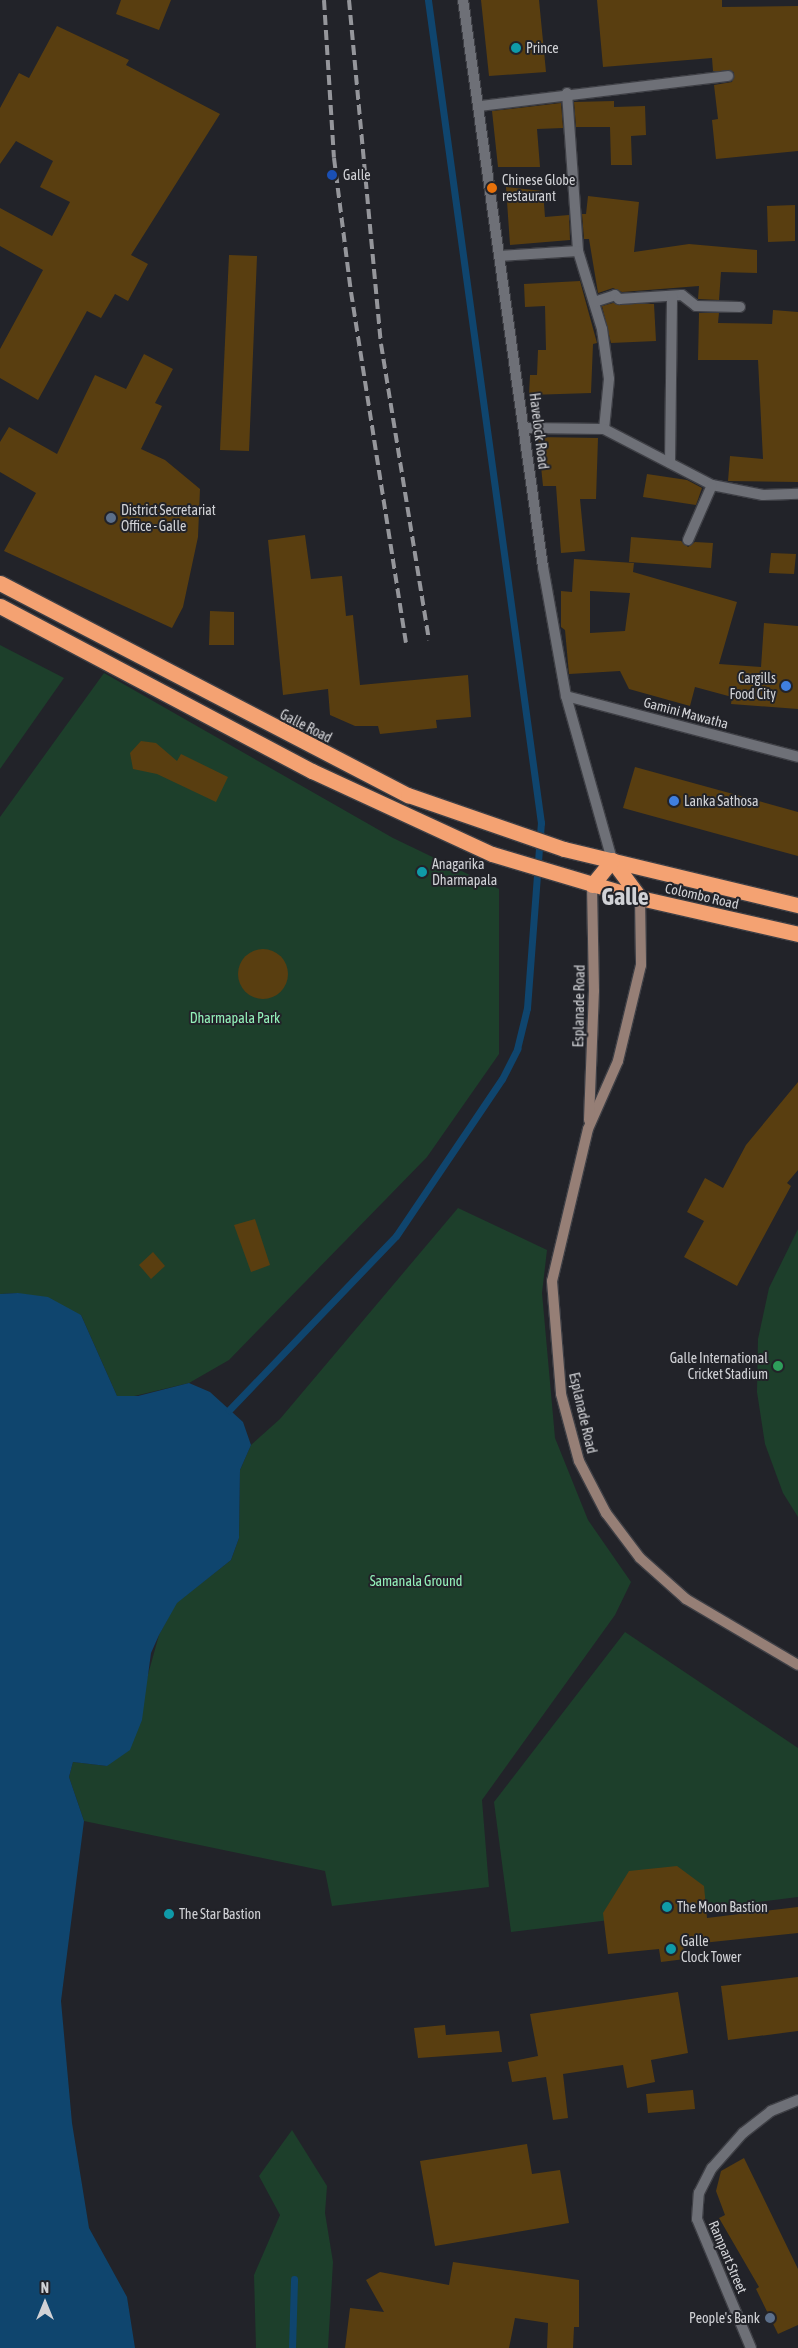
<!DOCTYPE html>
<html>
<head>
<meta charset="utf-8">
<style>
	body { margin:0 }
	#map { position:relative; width:798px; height:2348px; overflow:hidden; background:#222329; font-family:"Asap Condensed",sans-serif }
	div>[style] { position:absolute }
	.green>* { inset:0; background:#1d3f2b }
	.water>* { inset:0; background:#0f456e }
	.stream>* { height:7px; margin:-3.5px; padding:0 3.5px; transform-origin:3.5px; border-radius:3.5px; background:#0f456e }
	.building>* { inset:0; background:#593e10 }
	.round { border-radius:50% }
	.roads { filter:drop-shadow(1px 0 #3e3f45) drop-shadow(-1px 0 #3e3f45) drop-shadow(0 1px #3e3f45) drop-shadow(0 -1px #3e3f45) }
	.street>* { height:10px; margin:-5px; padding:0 5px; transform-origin:5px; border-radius:5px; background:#6e7077 }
	.secondary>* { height:10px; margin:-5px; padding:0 5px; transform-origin:5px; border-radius:5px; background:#967f76 }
	.highway>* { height:15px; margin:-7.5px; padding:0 7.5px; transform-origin:7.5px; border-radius:7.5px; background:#f4a272 }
	.rail>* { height:4px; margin-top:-2px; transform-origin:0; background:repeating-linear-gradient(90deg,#95969b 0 10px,transparent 0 15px) }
	.dots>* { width:14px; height:14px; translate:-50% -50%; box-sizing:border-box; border:2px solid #222329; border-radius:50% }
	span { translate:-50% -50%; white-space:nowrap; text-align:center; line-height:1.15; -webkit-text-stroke:4px #222329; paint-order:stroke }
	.poi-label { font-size:14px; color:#d1d2d6 }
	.left { translate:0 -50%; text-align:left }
	.right { translate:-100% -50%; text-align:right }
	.street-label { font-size:14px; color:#d1d2d6 }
	.park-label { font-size:14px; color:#93f0b9 }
	.town-label { font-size:24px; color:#d1d2d6; font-weight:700 }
	.north { position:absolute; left:20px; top:2278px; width:50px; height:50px; -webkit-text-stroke:4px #222329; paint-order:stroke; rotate:0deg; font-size:14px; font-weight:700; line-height:20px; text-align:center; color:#d1d2d6 }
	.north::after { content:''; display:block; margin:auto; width:18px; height:22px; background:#d1d2d6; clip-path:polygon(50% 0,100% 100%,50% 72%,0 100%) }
</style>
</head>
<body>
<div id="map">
	<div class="green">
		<div style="clip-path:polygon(0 645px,64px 678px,0 769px)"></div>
		<div style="clip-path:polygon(104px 673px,393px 838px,499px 889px,499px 1054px,427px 1157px,229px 1360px,189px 1383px,126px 1398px,117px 1396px,81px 1315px,18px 1293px,0 1294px,0 817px)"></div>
		<div style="clip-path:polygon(458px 1208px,547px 1250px,542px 1293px,555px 1438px,588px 1520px,631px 1582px,615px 1615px,482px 1800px,489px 1887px,332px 1906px,325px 1871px,84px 1821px,69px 1777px,73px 1762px,107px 1766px,147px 1678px,159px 1635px,176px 1603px,231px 1560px,239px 1538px,240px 1470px,251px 1445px,280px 1419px)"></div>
		<div style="clip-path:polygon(798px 1229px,798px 1517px,783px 1493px,765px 1444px,757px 1392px,758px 1339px,769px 1288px)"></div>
		<div style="clip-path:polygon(625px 1632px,798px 1748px,798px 1897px,511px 1932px,494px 1802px)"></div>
		<div style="clip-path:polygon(292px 2130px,327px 2186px,325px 2213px,333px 2262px,328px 2348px,256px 2348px,254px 2275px,280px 2215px,259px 2176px)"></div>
	</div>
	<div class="water">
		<div style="clip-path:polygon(18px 1293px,48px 1297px,81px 1315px,117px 1396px,138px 1396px,189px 1383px,210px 1392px,243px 1422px,251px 1445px,240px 1470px,239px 1538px,231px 1560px,177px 1603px,159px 1635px,151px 1653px,142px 1720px,130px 1750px,107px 1766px,73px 1762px,69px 1777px,84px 1821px,61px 2001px,72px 2123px,89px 2228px,127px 2297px,135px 2348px,0 2348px,0 1294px)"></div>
	</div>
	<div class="stream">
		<div style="left:229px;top:1410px;width:241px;rotate:-46.2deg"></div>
		<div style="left:396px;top:1236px;width:189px;rotate:-56deg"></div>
		<div style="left:502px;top:1079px;width:34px;rotate:-63deg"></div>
		<div style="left:517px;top:1049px;width:42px;rotate:-76.3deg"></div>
		<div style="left:527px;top:1008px;width:186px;rotate:-85.7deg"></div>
		<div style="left:541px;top:823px;width:831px;rotate:-97.82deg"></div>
		<div style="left:292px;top:2348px;width:69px;rotate:-88.3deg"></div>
	</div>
	<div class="building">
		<div style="clip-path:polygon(121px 0,171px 0,159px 30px,116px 14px)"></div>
		<div style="clip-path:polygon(481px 0,539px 0,546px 72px,489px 76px)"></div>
		<div style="clip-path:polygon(597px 0,722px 0,722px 7px,798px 6px,798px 151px,716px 159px,712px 120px,718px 119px,714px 85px,732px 82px,734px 72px,713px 71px,712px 58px,603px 67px)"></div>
		<div style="clip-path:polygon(57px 26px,129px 60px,126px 65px,220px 114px,131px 255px,148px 264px,128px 301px,115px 294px,101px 318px,87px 311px,38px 400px,0 378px,0 349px,43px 270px,0 246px,0 208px,52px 236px,70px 202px,40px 187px,53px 161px,16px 141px,0 164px,0 108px,19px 73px,29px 78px)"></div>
		<div style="clip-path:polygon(614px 101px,614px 107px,645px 106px,646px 135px,631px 136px,632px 165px,611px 165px,610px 127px,576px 127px,574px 102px)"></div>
		<div style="clip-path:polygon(561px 103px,563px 128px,537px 129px,540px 167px,498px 167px,492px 111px)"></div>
		<div style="clip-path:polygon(506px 187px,543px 191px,545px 217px,569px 215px,570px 240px,510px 245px)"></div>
		<div style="clip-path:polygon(588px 196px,639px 202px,634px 252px,689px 244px,757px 250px,757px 273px,721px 272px,719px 300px,698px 299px,699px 286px,622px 292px,613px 288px,598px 293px,589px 239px,584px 239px,582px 214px,586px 214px)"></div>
		<div style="clip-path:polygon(795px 205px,795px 241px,768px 242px,767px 206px)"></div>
		<div style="clip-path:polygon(229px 255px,257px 256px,249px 451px,220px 450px)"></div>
		<div style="clip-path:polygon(580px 281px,597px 343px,593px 344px,591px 393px,529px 395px,530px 375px,537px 375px,538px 350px,546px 350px,545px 306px,525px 307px,524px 284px)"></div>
		<div style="clip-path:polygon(613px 303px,654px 304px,656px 341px,611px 343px,602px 306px)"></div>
		<div style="clip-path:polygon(773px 310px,798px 312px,798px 482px,728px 481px,730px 456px,763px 459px,758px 360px,698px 360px,699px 313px,719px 313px,718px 323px,772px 324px)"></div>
		<div style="clip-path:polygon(144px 354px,173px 369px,155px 403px,162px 406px,141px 449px,165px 460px,200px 489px,198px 537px,183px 607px,172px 628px,4px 551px,36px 493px,0 472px,0 442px,9px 427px,57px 454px,95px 375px,126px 389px)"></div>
		<div style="clip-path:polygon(538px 437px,598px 438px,596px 499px,580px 499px,585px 551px,561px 553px,556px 486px,543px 486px)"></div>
		<div style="clip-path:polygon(647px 474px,687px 480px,702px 488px,696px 505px,643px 497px)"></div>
		<div style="clip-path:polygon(305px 535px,311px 579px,342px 576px,346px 616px,353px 615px,360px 685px,468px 675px,471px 717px,436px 720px,437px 728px,380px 734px,378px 726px,355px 726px,330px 715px,328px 689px,283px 695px,268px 540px)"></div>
		<div style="clip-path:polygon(631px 537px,681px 541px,688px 547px,695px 542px,713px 543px,711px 568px,629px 562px)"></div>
		<div style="clip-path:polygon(771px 553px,796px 554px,794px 574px,769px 573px)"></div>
		<div style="clip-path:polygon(evenodd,574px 559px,634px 563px,633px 572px,737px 602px,719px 664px,761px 667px,764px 623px,798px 626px,798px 709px,731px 704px,732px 697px,695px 687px,690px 706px,629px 689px,620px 671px,569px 674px,565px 630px,561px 627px,561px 591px,572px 592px,574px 559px,590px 591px,630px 593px,625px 631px,590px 633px,590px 591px)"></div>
		<div style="clip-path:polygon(210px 611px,234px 612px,234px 645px,209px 645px)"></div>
		<div style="clip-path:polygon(141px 741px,156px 743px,177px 761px,181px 754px,228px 777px,216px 802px,157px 774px,133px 769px,130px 753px)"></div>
		<div style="clip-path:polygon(635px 767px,798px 812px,798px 856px,623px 808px)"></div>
		<div class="round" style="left:238px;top:949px;width:50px;height:50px"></div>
		<div style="clip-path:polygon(798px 1082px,798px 1170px,787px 1183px,791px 1186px,737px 1286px,684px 1257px,704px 1221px,687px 1212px,705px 1178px,723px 1188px,746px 1145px)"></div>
		<div style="clip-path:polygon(255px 1219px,270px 1265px,251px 1272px,234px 1225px)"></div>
		<div style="clip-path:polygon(153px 1252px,165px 1266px,151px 1279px,139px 1265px)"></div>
		<div style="clip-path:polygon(677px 1866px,704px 1886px,707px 1918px,798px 1907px,798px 1933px,683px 1945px,685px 1959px,661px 1962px,659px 1949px,608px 1954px,603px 1913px,629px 1871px)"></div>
		<div style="clip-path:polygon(798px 1977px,798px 2031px,728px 2040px,721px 1986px)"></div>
		<div style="clip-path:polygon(678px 1992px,688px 2053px,651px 2060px,655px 2082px,627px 2088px,623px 2065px,563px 2074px,568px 2118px,553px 2120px,546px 2077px,512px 2082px,508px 2062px,538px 2056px,530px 2014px)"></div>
		<div style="clip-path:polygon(445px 2025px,446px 2035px,499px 2031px,502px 2052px,418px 2058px,414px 2028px)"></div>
		<div style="clip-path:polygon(693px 2090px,695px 2109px,648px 2113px,646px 2094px)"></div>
		<div style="clip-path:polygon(527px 2144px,532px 2174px,560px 2170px,569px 2223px,435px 2246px,420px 2161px)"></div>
		<div style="clip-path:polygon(744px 2158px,798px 2269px,798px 2325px,778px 2334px,756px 2289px,759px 2287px,719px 2218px,725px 2215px,716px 2191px,721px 2171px)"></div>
		<div style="clip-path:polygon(453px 2262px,579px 2280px,579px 2327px,574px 2327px,573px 2348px,547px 2348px,548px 2323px,515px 2318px,509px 2348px,345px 2348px,350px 2308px,384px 2312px,366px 2280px,380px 2272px,449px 2285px)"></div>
	</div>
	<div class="roads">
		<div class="street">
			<div style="left:463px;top:0;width:573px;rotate:81.97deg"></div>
			<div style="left:543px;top:567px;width:131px;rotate:79.9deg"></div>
			<div style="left:566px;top:696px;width:170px;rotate:74.3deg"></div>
			<div style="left:567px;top:93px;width:158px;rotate:86deg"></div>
			<div style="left:578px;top:251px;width:82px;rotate:72.9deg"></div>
			<div style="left:602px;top:329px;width:50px;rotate:82deg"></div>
			<div style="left:609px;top:379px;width:50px;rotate:95.7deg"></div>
			<div style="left:604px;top:429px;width:122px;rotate:27.4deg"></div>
			<div style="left:712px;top:485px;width:52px;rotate:11.1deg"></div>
			<div style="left:763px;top:495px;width:35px;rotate:-2deg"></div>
			<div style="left:480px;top:106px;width:250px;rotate:-6.9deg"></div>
			<div style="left:499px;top:256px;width:79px;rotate:-3.6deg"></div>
			<div style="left:594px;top:302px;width:22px;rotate:-18deg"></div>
			<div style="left:615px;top:295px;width:6px;rotate:45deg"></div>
			<div style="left:619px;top:299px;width:63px;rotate:-3.6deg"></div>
			<div style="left:682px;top:295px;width:18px;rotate:38deg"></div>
			<div style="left:696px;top:306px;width:44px;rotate:1.3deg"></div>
			<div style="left:527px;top:428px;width:77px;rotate:0.7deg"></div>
			<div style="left:670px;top:463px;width:167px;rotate:-89.3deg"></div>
			<div style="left:688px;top:540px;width:60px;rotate:-66.4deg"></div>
			<div style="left:566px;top:696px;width:240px;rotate:14.7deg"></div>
			<div style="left:751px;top:2348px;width:140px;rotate:-112.7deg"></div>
			<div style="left:697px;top:2219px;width:26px;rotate:-86deg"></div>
			<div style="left:699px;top:2193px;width:28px;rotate:-63deg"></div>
			<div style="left:712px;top:2168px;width:47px;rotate:-48.5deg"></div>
			<div style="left:743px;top:2133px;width:36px;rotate:-38deg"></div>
			<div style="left:771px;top:2111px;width:29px;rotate:-22deg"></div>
		</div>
		<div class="secondary">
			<div style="left:640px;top:898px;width:67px;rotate:89.1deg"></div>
			<div style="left:641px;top:965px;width:99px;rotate:103.5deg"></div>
			<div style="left:618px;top:1061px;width:74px;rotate:113.8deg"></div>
			<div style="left:588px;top:1129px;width:156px;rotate:103.3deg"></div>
			<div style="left:552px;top:1281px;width:113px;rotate:85.4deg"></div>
			<div style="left:561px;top:1394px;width:69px;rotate:75deg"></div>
			<div style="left:579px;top:1461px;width:59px;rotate:62.6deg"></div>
			<div style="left:606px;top:1513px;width:56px;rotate:52.9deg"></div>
			<div style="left:640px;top:1558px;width:62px;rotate:41.7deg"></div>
			<div style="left:686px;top:1599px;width:130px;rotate:30.5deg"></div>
			<div style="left:589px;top:1120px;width:129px;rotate:-87.8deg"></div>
			<div style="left:594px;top:991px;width:106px;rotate:-91.1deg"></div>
		</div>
		<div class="highway">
			<div style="left:0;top:583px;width:460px;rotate:27.5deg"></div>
			<div style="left:408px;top:795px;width:165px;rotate:19.1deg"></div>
			<div style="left:564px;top:849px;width:241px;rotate:13.5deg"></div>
			<div style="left:0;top:606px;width:353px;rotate:27.9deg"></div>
			<div style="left:312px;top:771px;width:198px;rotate:24.8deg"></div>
			<div style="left:492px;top:854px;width:154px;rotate:16.6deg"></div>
			<div style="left:640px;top:898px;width:162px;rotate:12.8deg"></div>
			<div style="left:612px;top:860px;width:47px;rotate:53.6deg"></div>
			<div style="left:592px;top:885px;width:32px;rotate:-51deg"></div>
		</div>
	</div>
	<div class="rail">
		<div style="left:324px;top:0;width:158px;rotate:86.4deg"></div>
		<div style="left:334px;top:158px;width:135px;rotate:82.8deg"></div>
		<div style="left:351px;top:292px;width:355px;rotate:81.1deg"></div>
		<div style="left:349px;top:0;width:345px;rotate:84.7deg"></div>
		<div style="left:381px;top:344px;width:300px;rotate:80.8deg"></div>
	</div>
	<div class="dots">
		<div style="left:516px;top:48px;background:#0f9aa8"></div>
		<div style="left:332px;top:175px;background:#1a4fb4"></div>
		<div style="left:492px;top:188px;background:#e8710a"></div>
		<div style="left:111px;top:518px;background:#5c6f8a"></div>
		<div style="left:786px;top:686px;background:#3f7fe0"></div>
		<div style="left:674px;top:801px;background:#3f7fe0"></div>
		<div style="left:422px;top:872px;background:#0f9aa8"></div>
		<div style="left:778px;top:1366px;background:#2e9e5b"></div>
		<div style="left:667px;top:1907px;background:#0f9aa8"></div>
		<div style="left:169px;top:1914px;background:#0f9aa8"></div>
		<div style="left:671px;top:1949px;background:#0f9aa8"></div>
		<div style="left:770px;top:2318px;background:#5c6f8a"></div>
	</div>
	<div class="poi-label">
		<span class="left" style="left:526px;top:48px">Prince</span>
		<span class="left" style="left:343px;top:175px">Galle</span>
		<span class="left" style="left:502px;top:188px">Chinese Globe<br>restaurant</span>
		<span class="left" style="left:121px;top:518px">District Secretariat<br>Office - Galle</span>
		<span class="right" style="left:776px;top:686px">Cargills<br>Food City</span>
		<span class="left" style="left:684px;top:801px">Lanka Sathosa</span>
		<span class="left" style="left:432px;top:872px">Anagarika<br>Dharmapala</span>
		<span class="right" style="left:768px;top:1366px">Galle International<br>Cricket Stadium</span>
		<span class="left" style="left:677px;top:1907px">The Moon Bastion</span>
		<span class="left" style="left:179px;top:1914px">The Star Bastion</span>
		<span class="left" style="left:681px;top:1949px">Galle<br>Clock Tower</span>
		<span class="right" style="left:760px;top:2318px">People's Bank</span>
	</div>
	<div class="street-label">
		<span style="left:539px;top:431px;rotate:83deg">Havelock Road</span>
		<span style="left:686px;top:713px;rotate:15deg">Gamini Mawatha</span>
		<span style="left:306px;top:726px;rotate:27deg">Galle Road</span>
		<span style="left:702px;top:896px;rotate:13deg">Colombo Road</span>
		<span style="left:579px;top:1006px;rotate:-89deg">Esplanade Road</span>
		<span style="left:583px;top:1413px;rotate:77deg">Esplanade Road</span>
		<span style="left:728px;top:2257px;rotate:67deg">Rampart Street</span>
	</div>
	<div class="park-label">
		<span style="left:235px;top:1018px">Dharmapala Park</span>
		<span style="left:416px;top:1581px">Samanala Ground</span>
	</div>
	<div class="town-label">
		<span style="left:625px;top:897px">Galle</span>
	</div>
	<div class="north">N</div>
</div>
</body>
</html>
